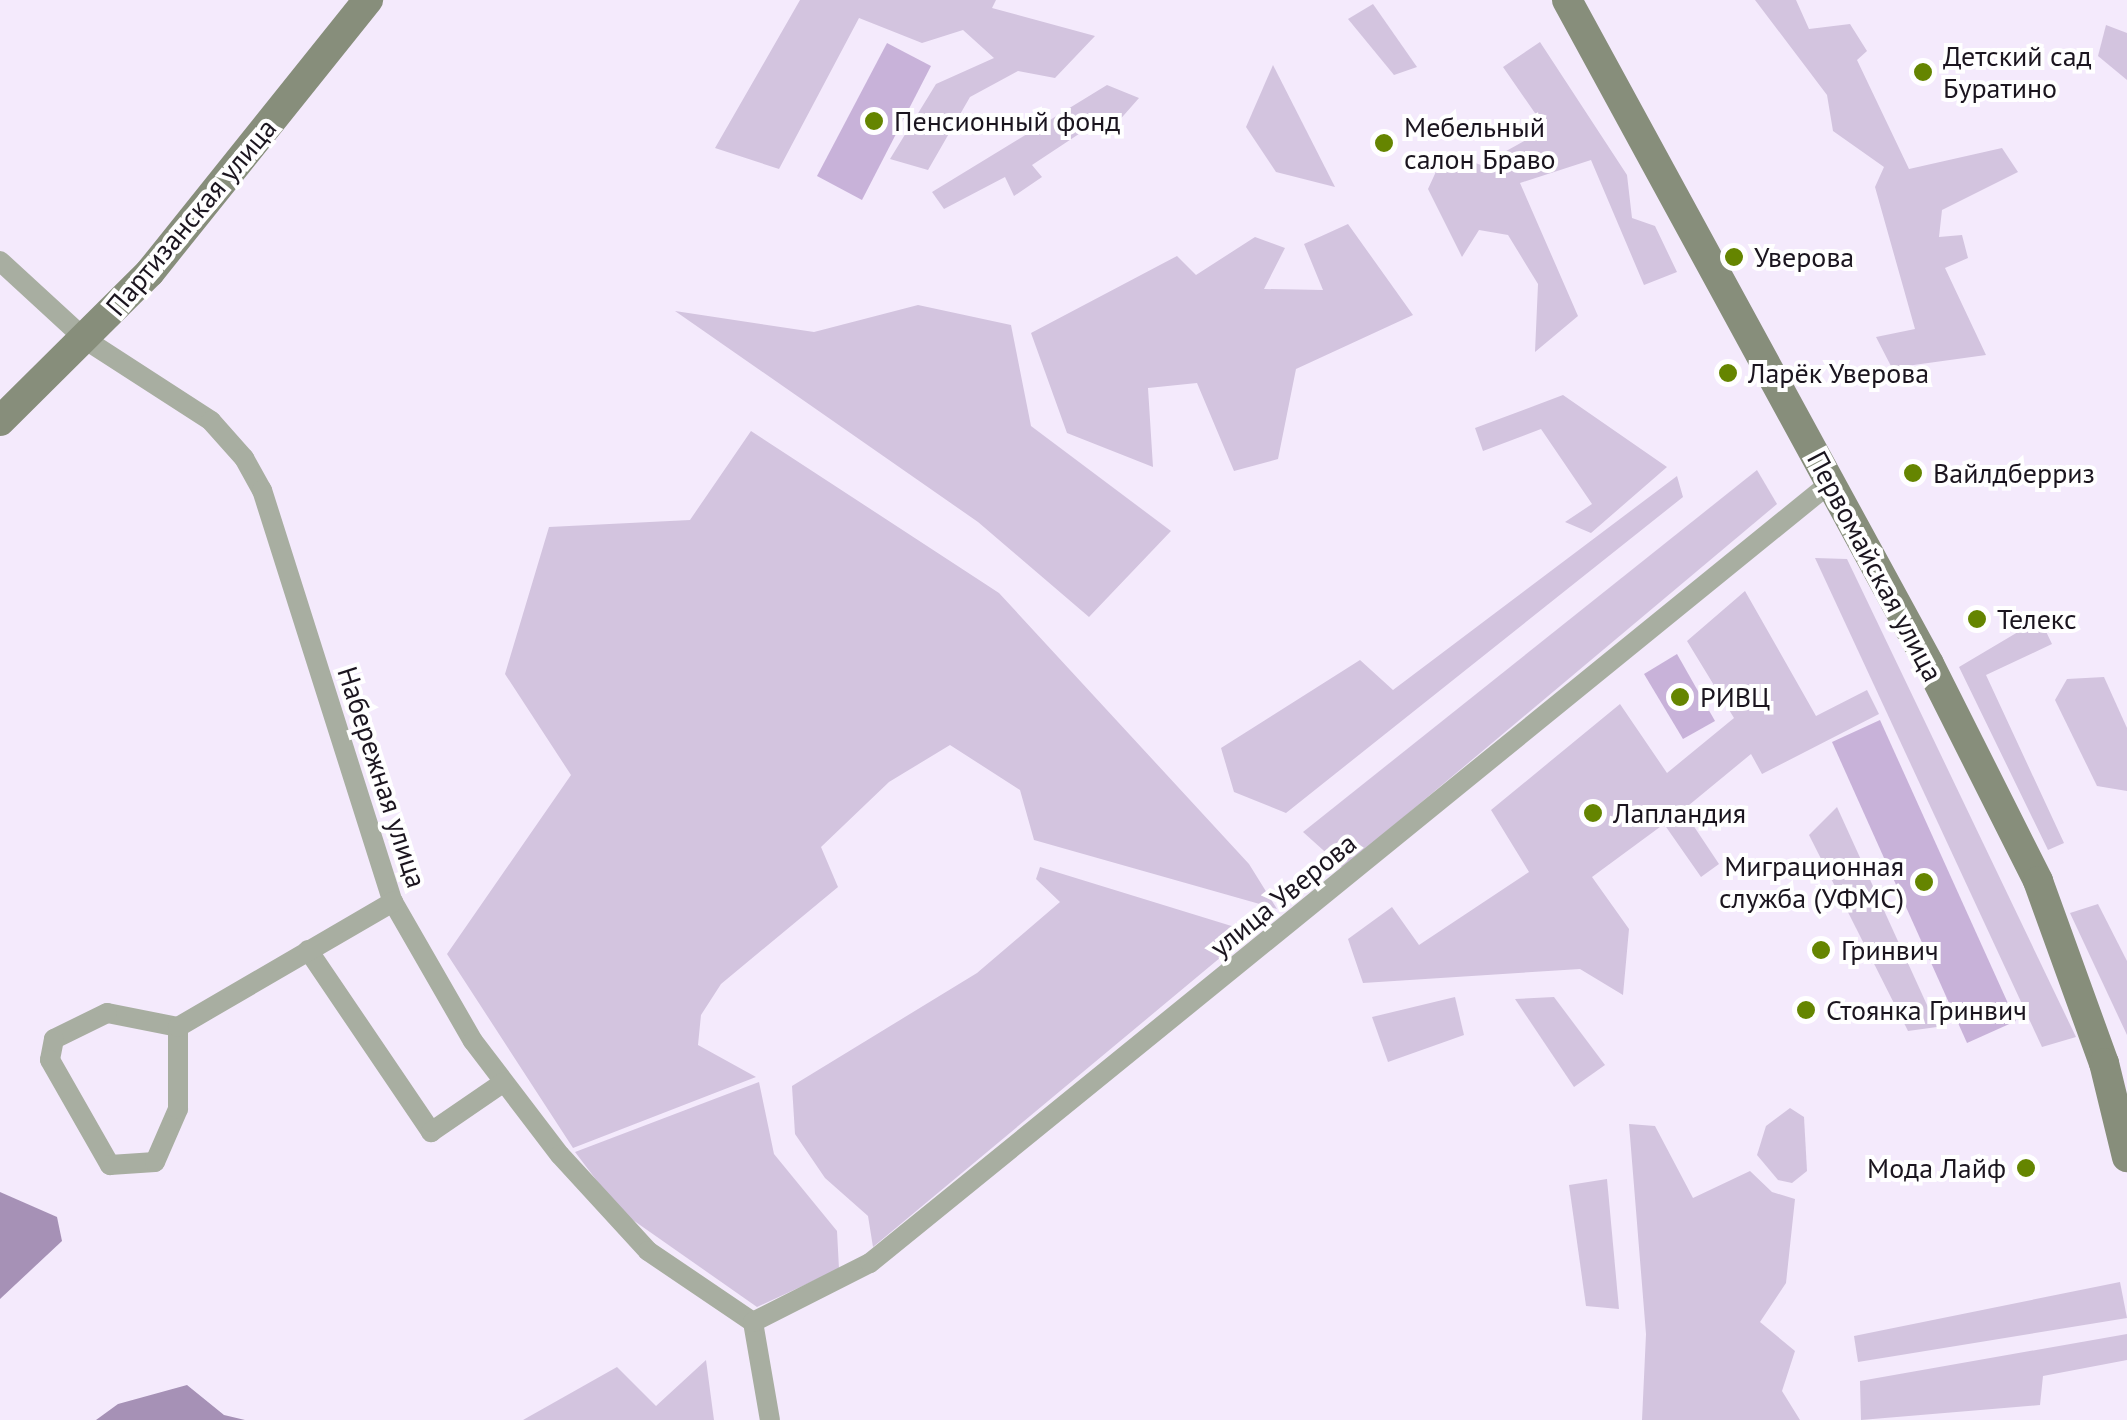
<!DOCTYPE html>
<html>
<head>
<meta charset="utf-8">
<style>
	body { margin:0 }
	#map { position:relative; width:2127px; height:1420px; overflow:hidden; background:#f4eafc; font-family:"PT Sans",sans-serif }
	div>[style] { position:absolute }
	.green>* { inset:0; background:#d3c4df }
	.water>* { inset:0; background:#a691b6 }
	.building>* { inset:0; background:#c8b2d9 }
	.minor>* { height:20px; margin:-10px; padding:0 10px; transform-origin:10px; border-radius:10px; background:#a8aea1 }
	.secondary>* { height:30px; margin:-15px; padding:0 15px; transform-origin:15px; border-radius:15px; background:#878e7b }
	.dots>* { width:28px; height:28px; translate:-50% -50%; box-sizing:border-box; border:5px solid #fff; border-radius:50% }
	span { translate:-50% -50%; white-space:nowrap; text-align:center; line-height:1.15; -webkit-text-stroke:8px #fff; paint-order:stroke }
	.poi-label { font-size:28px; color:#1b151f }
	.left { translate:0 -50%; text-align:left }
	.right { translate:-100% -50%; text-align:right }
	.street-label { font-size:28px; color:#1b151f }
</style>
</head>
<body>
<div id="map">
	<div class="green">
		<div style="clip-path:polygon(800px 0,996px 0,992px 8px,1095px 36px,1055px 78px,1018px 71px,970px 97px,928px 170px,890px 159px,936px 84px,994px 58px,963px 30px,922px 43px,859px 18px,779px 169px,715px 148px)"></div>
		<div style="clip-path:polygon(1755px 0,1796px 0,1809px 29px,1850px 24px,1867px 51px,1857px 60px,1909px 169px,2002px 148px,2018px 172px,1942px 210px,1939px 237px,1962px 235px,1968px 258px,1945px 268px,1986px 355px,1892px 368px,1876px 337px,1915px 329px,1875px 187px,1884px 167px,1833px 131px,1827px 95px)"></div>
		<div style="clip-path:polygon(1373px 4px,1417px 67px,1394px 75px,1348px 19px)"></div>
		<div style="clip-path:polygon(2106px 25px,2127px 33px,2127px 80px,2098px 56px)"></div>
		<div style="clip-path:polygon(1540px 42px,1627px 175px,1632px 218px,1655px 226px,1677px 272px,1644px 285px,1591px 160px,1520px 183px,1578px 316px,1535px 352px,1538px 284px,1508px 235px,1479px 230px,1462px 257px,1428px 189px,1445px 152px,1481px 165px,1546px 129px,1503px 67px)"></div>
		<div style="clip-path:polygon(1273px 65px,1335px 187px,1276px 172px,1246px 127px)"></div>
		<div style="clip-path:polygon(1107px 85px,1139px 98px,1109px 132px,1094px 124px,1032px 165px,1042px 177px,1014px 196px,1005px 177px,944px 209px,932px 192px)"></div>
		<div style="clip-path:polygon(1348px 224px,1413px 315px,1296px 369px,1278px 459px,1234px 471px,1197px 383px,1148px 388px,1153px 467px,1067px 433px,1031px 333px,1177px 256px,1196px 275px,1255px 237px,1285px 248px,1264px 289px,1323px 290px,1304px 244px)"></div>
		<div style="clip-path:polygon(918px 305px,1011px 325px,1031px 426px,1171px 531px,1089px 617px,978px 522px,675px 311px,814px 332px)"></div>
		<div style="clip-path:polygon(1563px 395px,1667px 467px,1591px 533px,1565px 522px,1592px 504px,1541px 429px,1483px 451px,1475px 428px)"></div>
		<div style="clip-path:polygon(751px 431px,999px 593px,1249px 864px,1277px 909px,1034px 840px,1020px 790px,950px 745px,889px 782px,821px 847px,838px 887px,721px 984px,701px 1015px,698px 1045px,756px 1077px,573px 1148px,447px 954px,571px 775px,505px 674px,549px 527px,690px 520px)"></div>
		<div style="clip-path:polygon(1757px 470px,1777px 504px,1343px 868px,1303px 832px)"></div>
		<div style="clip-path:polygon(1677px 476px,1683px 497px,1286px 813px,1234px 792px,1221px 748px,1360px 660px,1393px 690px)"></div>
		<div style="clip-path:polygon(1815px 558px,1847px 559px,2076px 1037px,2042px 1047px)"></div>
		<div style="clip-path:polygon(1745px 591px,1816px 716px,1867px 690px,1879px 714px,1762px 774px,1751px 754px,1683px 810px,1719px 864px,1701px 877px,1664px 824px,1592px 877px,1629px 929px,1623px 995px,1580px 969px,1363px 983px,1348px 939px,1392px 907px,1419px 945px,1529px 872px,1491px 810px,1620px 704px,1667px 773px,1734px 718px,1687px 641px)"></div>
		<div style="clip-path:polygon(2040px 619px,2052px 644px,1986px 675px,2064px 843px,2048px 850px,1959px 667px)"></div>
		<div style="clip-path:polygon(2104px 677px,2127px 728px,2127px 791px,2097px 786px,2055px 700px,2067px 679px)"></div>
		<div style="clip-path:polygon(1837px 807px,1937px 1027px,1908px 1031px,1809px 835px)"></div>
		<div style="clip-path:polygon(1040px 867px,1251px 932px,873px 1247px,868px 1216px,825px 1178px,795px 1134px,792px 1086px,977px 973px,1060px 902px,1036px 879px)"></div>
		<div style="clip-path:polygon(2098px 904px,2127px 961px,2127px 1035px,2070px 913px)"></div>
		<div style="clip-path:polygon(1455px 997px,1464px 1035px,1388px 1062px,1372px 1017px)"></div>
		<div style="clip-path:polygon(1554px 997px,1605px 1065px,1574px 1087px,1515px 999px)"></div>
		<div style="clip-path:polygon(759px 1082px,774px 1154px,837px 1231px,839px 1269px,757px 1307px,620px 1211px,575px 1152px)"></div>
		<div style="clip-path:polygon(1790px 1108px,1804px 1117px,1807px 1171px,1792px 1183px,1778px 1180px,1757px 1155px,1766px 1126px)"></div>
		<div style="clip-path:polygon(1629px 1124px,1655px 1126px,1693px 1198px,1750px 1171px,1772px 1192px,1795px 1199px,1786px 1283px,1760px 1322px,1795px 1351px,1782px 1391px,1800px 1420px,1642px 1420px,1646px 1334px)"></div>
		<div style="clip-path:polygon(1607px 1179px,1619px 1309px,1586px 1306px,1569px 1185px)"></div>
		<div style="clip-path:polygon(2120px 1282px,2127px 1318px,1858px 1362px,1854px 1336px)"></div>
		<div style="clip-path:polygon(2127px 1334px,2127px 1360px,2043px 1376px,2040px 1405px,1861px 1420px,1860px 1381px)"></div>
		<div style="clip-path:polygon(706px 1360px,714px 1420px,523px 1420px,617px 1367px,656px 1406px)"></div>
	</div>
	<div class="water">
		<div style="clip-path:polygon(0 1192px,57px 1217px,62px 1241px,0 1299px)"></div>
		<div style="clip-path:polygon(187px 1385px,224px 1415px,245px 1420px,96px 1420px,118px 1404px)"></div>
	</div>
	<div class="building">
		<div style="clip-path:polygon(887px 43px,931px 66px,862px 200px,817px 176px)"></div>
		<div style="clip-path:polygon(1677px 654px,1715px 721px,1683px 739px,1644px 674px)"></div>
		<div style="clip-path:polygon(1880px 720px,2016px 1021px,1967px 1043px,1832px 742px)"></div>
	</div>
	<div class="minor">
		<div style="left:0;top:261px;width:117px;rotate:42.6deg"></div>
		<div style="left:86px;top:340px;width:149px;rotate:32.9deg"></div>
		<div style="left:211px;top:421px;width:50px;rotate:48.3deg"></div>
		<div style="left:244px;top:458px;width:37px;rotate:61deg"></div>
		<div style="left:262px;top:490px;width:432px;rotate:72.4deg"></div>
		<div style="left:393px;top:902px;width:160px;rotate:60.1deg"></div>
		<div style="left:473px;top:1041px;width:143px;rotate:52.7deg"></div>
		<div style="left:560px;top:1155px;width:130px;rotate:47.5deg"></div>
		<div style="left:648px;top:1251px;width:127px;rotate:34.1deg"></div>
		<div style="left:753px;top:1322px;width:99px;rotate:80.2deg"></div>
		<div style="left:308px;top:950px;width:220px;rotate:55.9deg"></div>
		<div style="left:431px;top:1132px;width:88px;rotate:-34.4deg"></div>
		<div style="left:178px;top:1027px;width:72px;rotate:-168.8deg"></div>
		<div style="left:107px;top:1013px;width:59px;rotate:153.9deg"></div>
		<div style="left:54px;top:1039px;width:21px;rotate:101deg"></div>
		<div style="left:50px;top:1060px;width:121px;rotate:60.3deg"></div>
		<div style="left:110px;top:1165px;width:45px;rotate:-3.8deg"></div>
		<div style="left:155px;top:1162px;width:58px;rotate:-66.5deg"></div>
		<div style="left:178px;top:1109px;width:82px;rotate:-90deg"></div>
		<div style="left:178px;top:1027px;width:249px;rotate:-30.2deg"></div>
		<div style="left:753px;top:1322px;width:131px;rotate:-26.8deg"></div>
		<div style="left:870px;top:1263px;width:1237px;rotate:-39.09deg"></div>
	</div>
	<div class="secondary">
		<div style="left:1567px;top:0;width:756px;rotate:61.4deg"></div>
		<div style="left:1929px;top:664px;width:243px;rotate:63.3deg"></div>
		<div style="left:2038px;top:881px;width:194px;rotate:70.1deg"></div>
		<div style="left:2104px;top:1063px;width:97px;rotate:76.3deg"></div>
		<div style="left:0;top:421px;width:211px;rotate:-44.8deg"></div>
		<div style="left:150px;top:272px;width:349px;rotate:-51.3deg"></div>
	</div>
	<div class="dots">
		<div style="left:1923px;top:72px;background:#658500"></div>
		<div style="left:874px;top:121px;background:#658500"></div>
		<div style="left:1384px;top:143px;background:#658500"></div>
		<div style="left:1734px;top:257px;background:#658500"></div>
		<div style="left:1728px;top:373px;background:#658500"></div>
		<div style="left:1913px;top:473px;background:#658500"></div>
		<div style="left:1977px;top:619px;background:#658500"></div>
		<div style="left:1680px;top:697px;background:#658500"></div>
		<div style="left:1593px;top:813px;background:#658500"></div>
		<div style="left:1924px;top:882px;background:#658500"></div>
		<div style="left:1821px;top:950px;background:#658500"></div>
		<div style="left:1806px;top:1010px;background:#658500"></div>
		<div style="left:2026px;top:1168px;background:#658500"></div>
	</div>
	<div class="poi-label">
		<span class="left" style="left:1943px;top:72px">Детский сад<br>Буратино</span>
		<span class="left" style="left:894px;top:121px">Пенсионный фонд</span>
		<span class="left" style="left:1404px;top:143px">Мебельный<br>салон Браво</span>
		<span class="left" style="left:1754px;top:257px">Уверова</span>
		<span class="left" style="left:1748px;top:373px">Ларёк Уверова</span>
		<span class="left" style="left:1933px;top:473px">Вайлдберриз</span>
		<span class="left" style="left:1997px;top:619px">Телекс</span>
		<span class="left" style="left:1700px;top:697px">РИВЦ</span>
		<span class="left" style="left:1613px;top:813px">Лапландия</span>
		<span class="right" style="left:1904px;top:882px">Миграционная<br>служба (УФМС)</span>
		<span class="left" style="left:1841px;top:950px">Гринвич</span>
		<span class="left" style="left:1826px;top:1010px">Стоянка Гринвич</span>
		<span class="right" style="left:2006px;top:1168px">Мода Лайф</span>
	</div>
	<div class="street-label">
		<span style="left:191px;top:217px;rotate:-50deg">Партизанская улица</span>
		<span style="left:1875px;top:566px;rotate:62deg">Первомайская улица</span>
		<span style="left:382px;top:777px;rotate:72deg">Набережная улица</span>
		<span style="left:1283px;top:895px;rotate:-39deg">улица Уверова</span>
	</div>
</div>
</body>
</html>
